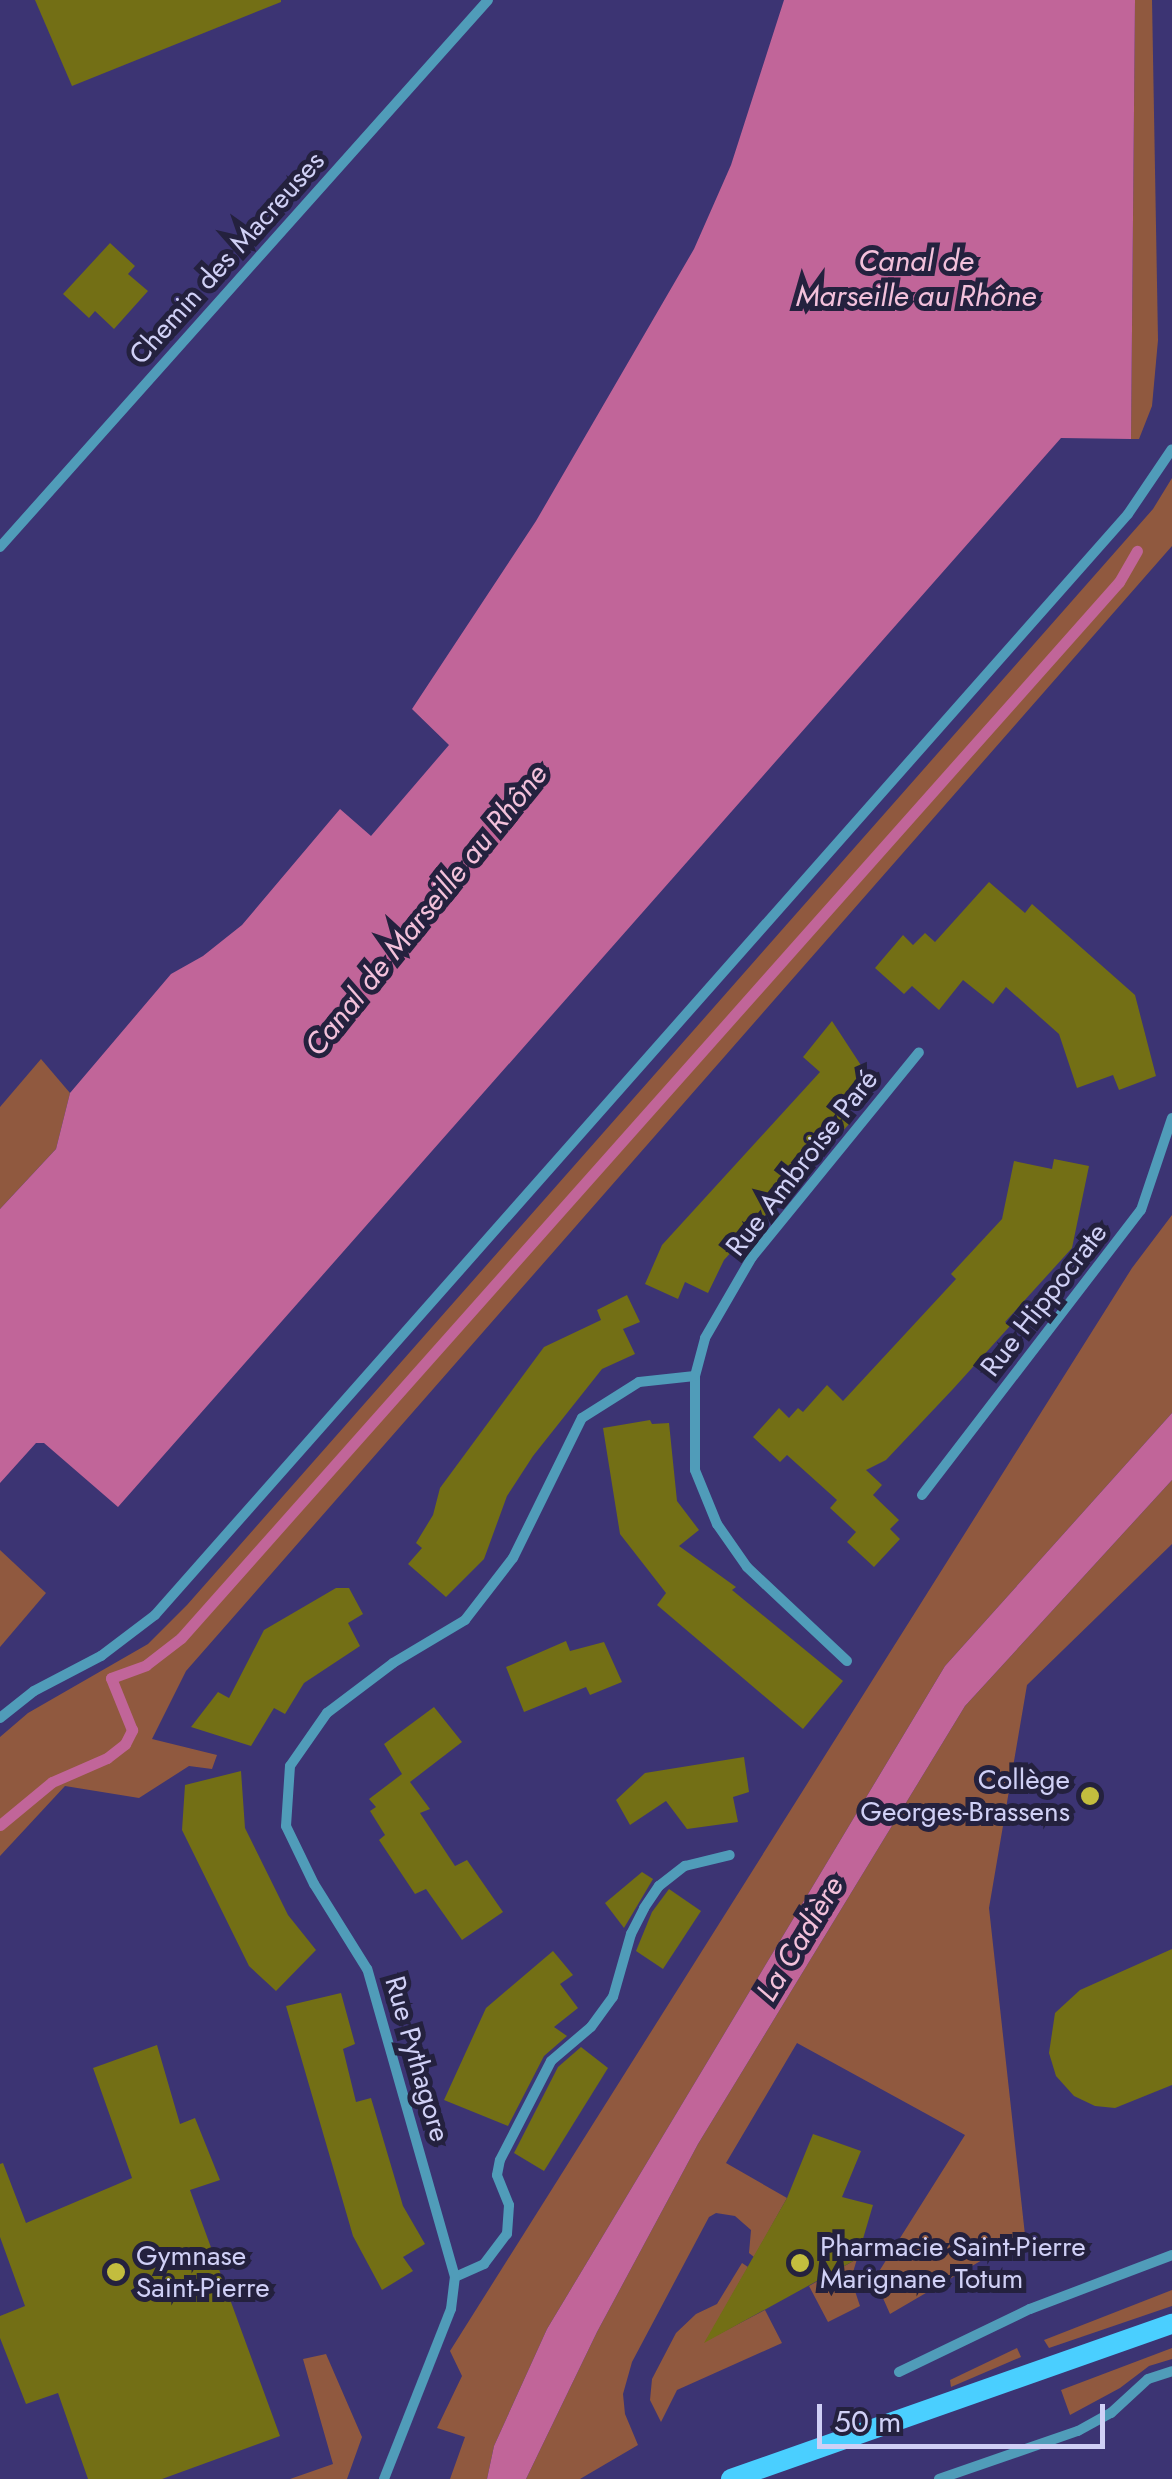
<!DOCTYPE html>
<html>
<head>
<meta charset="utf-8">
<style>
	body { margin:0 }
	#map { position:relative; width:1172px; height:2479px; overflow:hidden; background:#3c3473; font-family:Jost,sans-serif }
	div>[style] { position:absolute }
	.green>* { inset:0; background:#90593f }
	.water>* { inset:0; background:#c16599 }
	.stream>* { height:11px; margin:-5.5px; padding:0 5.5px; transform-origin:5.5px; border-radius:5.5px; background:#c16599 }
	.building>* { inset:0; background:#736f15 }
	.street>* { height:10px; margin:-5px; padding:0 5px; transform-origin:5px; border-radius:5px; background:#509cb9 }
	.secondary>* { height:20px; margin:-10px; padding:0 10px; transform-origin:10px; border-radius:10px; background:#4acfff }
	.dots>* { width:28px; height:28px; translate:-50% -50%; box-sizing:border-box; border:5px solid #24213e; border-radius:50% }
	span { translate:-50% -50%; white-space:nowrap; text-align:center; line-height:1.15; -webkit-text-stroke:10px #24213e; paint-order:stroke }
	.street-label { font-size:28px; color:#d0d0f6 }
	.poi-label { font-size:28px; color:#d0d0f6 }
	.right { translate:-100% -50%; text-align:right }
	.left { translate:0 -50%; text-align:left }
	.water-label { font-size:30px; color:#f3c1db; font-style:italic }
	.scale { position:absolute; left:817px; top:2404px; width:288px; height:45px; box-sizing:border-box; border:5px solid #d0d0f6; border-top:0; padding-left:12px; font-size:30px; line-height:35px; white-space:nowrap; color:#d0d0f6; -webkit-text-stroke:8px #24213e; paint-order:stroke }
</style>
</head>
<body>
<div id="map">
	<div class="green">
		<div style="clip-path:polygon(1135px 0,1152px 0,1158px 340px,1152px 406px,1139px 439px,1131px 439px)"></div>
		<div style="clip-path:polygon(1172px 478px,1172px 546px,186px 1671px,152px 1739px,217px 1755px,212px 1769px,189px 1766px,139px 1798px,65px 1786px,0 1856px,0 1737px,28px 1713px,148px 1644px,187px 1605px,1153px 509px)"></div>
		<div style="clip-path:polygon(41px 1059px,70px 1093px,56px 1149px,0 1209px,0 1107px)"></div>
		<div style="clip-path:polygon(1172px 1215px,1172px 1413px,945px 1666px,547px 2329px,494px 2446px,487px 2479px,450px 2479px,465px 2437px,437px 2428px,462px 2376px,450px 2351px,1132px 1268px)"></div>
		<div style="clip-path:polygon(1172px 1480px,1172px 1544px,1027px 1685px,989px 1908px,1025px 2235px,890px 2314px,879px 2289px,878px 2273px,965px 2135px,797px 2043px,726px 2163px,787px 2198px,754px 2257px,749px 2253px,751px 2230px,735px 2216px,716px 2213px,709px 2217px,632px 2362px,623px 2394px,625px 2414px,638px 2445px,580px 2479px,526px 2479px,597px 2332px,698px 2144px,965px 1706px)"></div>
		<div style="clip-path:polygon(0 1550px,46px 1593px,0 1647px)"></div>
		<div style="clip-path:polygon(857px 2259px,851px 2279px,860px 2306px,828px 2322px,809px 2286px)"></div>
		<div style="clip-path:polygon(742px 2263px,748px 2267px,706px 2341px,765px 2310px,782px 2343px,677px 2390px,661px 2422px,650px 2400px,652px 2379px,676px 2333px,696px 2314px,717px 2304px)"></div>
		<div style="clip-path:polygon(1172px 2290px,1172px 2306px,1049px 2348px,1044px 2340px)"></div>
		<div style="clip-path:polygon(1017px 2348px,1021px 2357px,951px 2387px,950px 2380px)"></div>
		<div style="clip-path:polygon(1172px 2348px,1172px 2359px,1149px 2366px,1120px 2388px,1070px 2415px,1061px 2390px)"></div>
		<div style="clip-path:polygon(326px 2354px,362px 2437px,347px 2479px,290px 2479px,333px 2464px,303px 2359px)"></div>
	</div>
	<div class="water">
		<div style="clip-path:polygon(784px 0,1135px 0,1131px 439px,1061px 438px,118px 1507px,44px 1443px,36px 1443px,0 1483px,0 1209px,56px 1149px,70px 1093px,171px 974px,203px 956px,242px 925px,340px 809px,371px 836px,449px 745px,412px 709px,536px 521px,694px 249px,731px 165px)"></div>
		<div style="clip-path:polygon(1172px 1413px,1172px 1480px,965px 1706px,698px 2144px,597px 2332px,526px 2479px,487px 2479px,494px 2446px,547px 2329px,945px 1666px)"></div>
	</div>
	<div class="stream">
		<div style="left:0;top:1825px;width:67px;rotate:-39.6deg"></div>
		<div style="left:52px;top:1782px;width:60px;rotate:-23.6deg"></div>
		<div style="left:107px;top:1758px;width:23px;rotate:-38deg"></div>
		<div style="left:125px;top:1744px;width:16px;rotate:-63deg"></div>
		<div style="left:132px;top:1730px;width:56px;rotate:-112deg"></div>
		<div style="left:111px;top:1678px;width:37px;rotate:-20deg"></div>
		<div style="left:146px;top:1665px;width:44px;rotate:-37.6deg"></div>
		<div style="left:181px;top:1638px;width:1412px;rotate:-48.39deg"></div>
		<div style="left:1119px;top:582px;width:36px;rotate:-60deg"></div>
	</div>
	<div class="building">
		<div style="clip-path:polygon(35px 0,281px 0,281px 2px,72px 86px)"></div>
		<div style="clip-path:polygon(110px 243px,135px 266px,128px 274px,148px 291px,114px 329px,95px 311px,89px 318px,63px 294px)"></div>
		<div style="clip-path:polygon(989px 882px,1025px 913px,1032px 904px,1135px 995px,1156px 1076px,1119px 1090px,1113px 1075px,1077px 1088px,1059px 1034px,1006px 987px,993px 1004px,963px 980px,939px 1010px,912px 986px,904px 994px,875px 968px,903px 935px,913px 945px,925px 933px,935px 942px)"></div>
		<div style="clip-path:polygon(832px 1021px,868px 1076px,840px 1112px,851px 1122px,724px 1260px,708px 1293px,685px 1282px,678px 1299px,645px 1284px,662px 1245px,820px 1072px,803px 1057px)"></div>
		<div style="clip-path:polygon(1054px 1159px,1089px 1166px,1072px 1248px,1005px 1322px,1010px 1326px,953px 1389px,886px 1460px,866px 1470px,882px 1485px,873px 1495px,899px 1520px,890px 1529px,900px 1539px,874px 1567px,847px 1542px,856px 1532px,830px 1508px,837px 1500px,787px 1455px,780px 1462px,753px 1437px,779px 1408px,789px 1418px,798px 1408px,803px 1412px,827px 1385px,843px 1401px,956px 1279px,951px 1274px,1002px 1219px,1014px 1161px,1052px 1169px)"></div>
		<div style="clip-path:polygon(627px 1295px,640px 1322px,623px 1329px,635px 1354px,602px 1369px,533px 1456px,507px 1496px,484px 1559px,446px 1597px,408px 1564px,422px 1548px,416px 1543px,433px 1515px,440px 1488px,544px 1347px,601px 1320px,597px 1310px)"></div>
		<div style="clip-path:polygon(650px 1420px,652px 1424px,669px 1423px,677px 1501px,699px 1530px,679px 1546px,736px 1587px,732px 1590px,843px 1681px,803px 1729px,657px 1605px,666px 1593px,620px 1534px,603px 1428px)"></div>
		<div style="clip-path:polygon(336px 1588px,349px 1588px,363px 1614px,348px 1623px,360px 1646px,304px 1683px,285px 1714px,274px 1708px,251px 1746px,191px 1727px,218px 1692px,229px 1698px,264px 1630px)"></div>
		<div style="clip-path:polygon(566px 1641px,570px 1651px,604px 1642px,622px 1682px,590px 1695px,586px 1687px,524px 1712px,506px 1667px)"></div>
		<div style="clip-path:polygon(434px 1707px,462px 1742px,410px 1782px,430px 1809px,420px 1813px,455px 1866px,467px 1860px,503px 1912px,462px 1940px,426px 1889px,415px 1894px,379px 1840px,385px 1835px,370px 1811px,376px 1807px,369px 1799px,402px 1774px,384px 1744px)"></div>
		<div style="clip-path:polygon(744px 1757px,749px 1792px,733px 1797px,738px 1822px,687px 1829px,666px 1801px,630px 1825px,616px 1800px,645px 1773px)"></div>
		<div style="clip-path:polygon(241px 1771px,245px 1828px,288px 1915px,316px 1950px,276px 1991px,249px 1966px,182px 1830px,185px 1785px)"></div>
		<div style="clip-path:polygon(642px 1872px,653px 1879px,624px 1928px,605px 1903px)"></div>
		<div style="clip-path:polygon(669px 1889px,701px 1911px,663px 1969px,636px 1951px,652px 1912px)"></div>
		<div style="clip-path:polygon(1172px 1949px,1172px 2085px,1115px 2108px,1095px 2106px,1074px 2096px,1056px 2076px,1049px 2053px,1055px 2013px,1080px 1990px)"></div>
		<div style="clip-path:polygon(553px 1951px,573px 1975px,560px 1984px,578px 2008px,554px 2027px,567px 2036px,544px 2056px,508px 2126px,444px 2100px,486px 2008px)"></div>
		<div style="clip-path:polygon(341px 1993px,355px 2044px,343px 2049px,356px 2102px,371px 2098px,403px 2206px,425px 2244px,403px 2257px,413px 2271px,382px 2290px,353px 2236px,286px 2006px)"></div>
		<div style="clip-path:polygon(157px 2045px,180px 2124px,195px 2118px,220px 2180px,190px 2190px,280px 2436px,162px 2479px,88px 2479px,58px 2393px,26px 2404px,0 2338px,0 2316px,25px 2306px,0 2237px,0 2164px,3px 2163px,26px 2223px,132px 2178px,93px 2068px)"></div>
		<div style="clip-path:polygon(581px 2047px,608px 2068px,544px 2171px,514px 2153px,558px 2067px)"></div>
		<div style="clip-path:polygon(813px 2134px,861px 2151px,842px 2197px,873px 2205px,857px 2259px,704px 2343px,787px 2198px)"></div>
	</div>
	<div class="street">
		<div style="left:0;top:547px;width:733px;rotate:-48.26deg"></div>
		<div style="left:922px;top:1495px;width:359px;rotate:-52.5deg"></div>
		<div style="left:1141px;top:1210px;width:97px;rotate:-71.4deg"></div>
		<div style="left:847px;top:1661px;width:137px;rotate:-136.8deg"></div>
		<div style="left:747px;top:1567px;width:52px;rotate:-124.9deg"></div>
		<div style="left:717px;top:1524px;width:58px;rotate:-112.2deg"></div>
		<div style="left:695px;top:1470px;width:94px;rotate:-90deg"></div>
		<div style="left:695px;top:1376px;width:39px;rotate:-75deg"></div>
		<div style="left:705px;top:1338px;width:94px;rotate:-59.9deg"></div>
		<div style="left:752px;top:1257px;width:264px;rotate:-50.8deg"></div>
		<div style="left:0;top:1718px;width:43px;rotate:-38.5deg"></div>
		<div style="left:34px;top:1691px;width:76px;rotate:-27.6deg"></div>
		<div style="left:101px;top:1656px;width:68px;rotate:-37.2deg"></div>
		<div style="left:155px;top:1615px;width:1469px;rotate:-48.53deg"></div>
		<div style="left:1128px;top:514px;width:78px;rotate:-55.9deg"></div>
		<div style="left:455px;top:2277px;width:32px;rotate:-24deg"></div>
		<div style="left:484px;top:2264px;width:38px;rotate:-53deg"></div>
		<div style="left:507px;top:2234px;width:29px;rotate:-86deg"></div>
		<div style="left:509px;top:2205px;width:32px;rotate:-112deg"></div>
		<div style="left:497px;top:2175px;width:15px;rotate:-79deg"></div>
		<div style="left:500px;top:2160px;width:111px;rotate:-62.7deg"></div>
		<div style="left:551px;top:2061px;width:52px;rotate:-40.4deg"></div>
		<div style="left:591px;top:2027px;width:37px;rotate:-54deg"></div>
		<div style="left:613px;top:1997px;width:66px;rotate:-74.1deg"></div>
		<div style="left:631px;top:1934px;width:29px;rotate:-63deg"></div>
		<div style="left:644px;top:1908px;width:27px;rotate:-56deg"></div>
		<div style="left:659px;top:1886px;width:33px;rotate:-38deg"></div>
		<div style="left:685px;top:1866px;width:46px;rotate:-13.7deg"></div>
		<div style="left:899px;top:2372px;width:145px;rotate:-25.7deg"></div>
		<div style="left:1030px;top:2309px;width:152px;rotate:-20.8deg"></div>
		<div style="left:384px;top:2479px;width:183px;rotate:-68.5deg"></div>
		<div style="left:451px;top:2309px;width:32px;rotate:-83deg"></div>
		<div style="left:455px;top:2277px;width:320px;rotate:-105.9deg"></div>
		<div style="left:367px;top:1969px;width:100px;rotate:-121.9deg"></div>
		<div style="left:314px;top:1884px;width:64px;rotate:-115.8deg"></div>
		<div style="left:286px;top:1826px;width:60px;rotate:-86.2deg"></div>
		<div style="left:290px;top:1766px;width:65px;rotate:-55.1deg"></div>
		<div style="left:327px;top:1713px;width:83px;rotate:-37.1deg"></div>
		<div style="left:393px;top:1663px;width:84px;rotate:-30.8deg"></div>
		<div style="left:465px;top:1620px;width:78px;rotate:-52.3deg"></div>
		<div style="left:513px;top:1558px;width:156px;rotate:-63.8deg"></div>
		<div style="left:582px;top:1418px;width:67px;rotate:-32.3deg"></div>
		<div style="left:639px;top:1382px;width:56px;rotate:-6.1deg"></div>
		<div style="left:939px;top:2479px;width:147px;rotate:-19.1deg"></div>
		<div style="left:1078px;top:2431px;width:38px;rotate:-29deg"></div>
		<div style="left:1111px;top:2413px;width:50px;rotate:-42.6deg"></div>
		<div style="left:1148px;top:2379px;width:25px;rotate:-18deg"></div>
	</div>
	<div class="secondary">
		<div style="left:731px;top:2479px;width:467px;rotate:-19.4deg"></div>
	</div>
	<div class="dots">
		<div style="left:1090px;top:1796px;background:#c3bd3e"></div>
		<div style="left:800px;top:2263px;background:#c3bd3e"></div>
		<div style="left:116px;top:2272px;background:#c3bd3e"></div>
	</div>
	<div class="street-label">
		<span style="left:227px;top:258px;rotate:-48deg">Chemin des Macreuses</span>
		<span style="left:802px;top:1163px;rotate:-52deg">Rue Ambroise Paré</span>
		<span style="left:1044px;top:1300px;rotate:-52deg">Rue Hippocrate</span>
		<span style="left:417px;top:2059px;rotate:74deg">Rue Pythagore</span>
	</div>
	<div class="poi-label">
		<span class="right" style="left:1070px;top:1796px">Collège<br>Georges-Brassens</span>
		<span class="left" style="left:820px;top:2263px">Pharmacie Saint-Pierre<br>Marignane Totum</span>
		<span class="left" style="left:136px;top:2272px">Gymnase<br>Saint-Pierre</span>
	</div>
	<div class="water-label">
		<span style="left:916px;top:278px">Canal de<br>Marseille au Rhône</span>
		<span style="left:426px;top:910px;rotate:-51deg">Canal de Marseille au Rhône</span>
		<span style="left:800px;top:1939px;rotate:-59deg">La Cadière</span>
	</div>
	<div class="scale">50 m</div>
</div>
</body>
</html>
